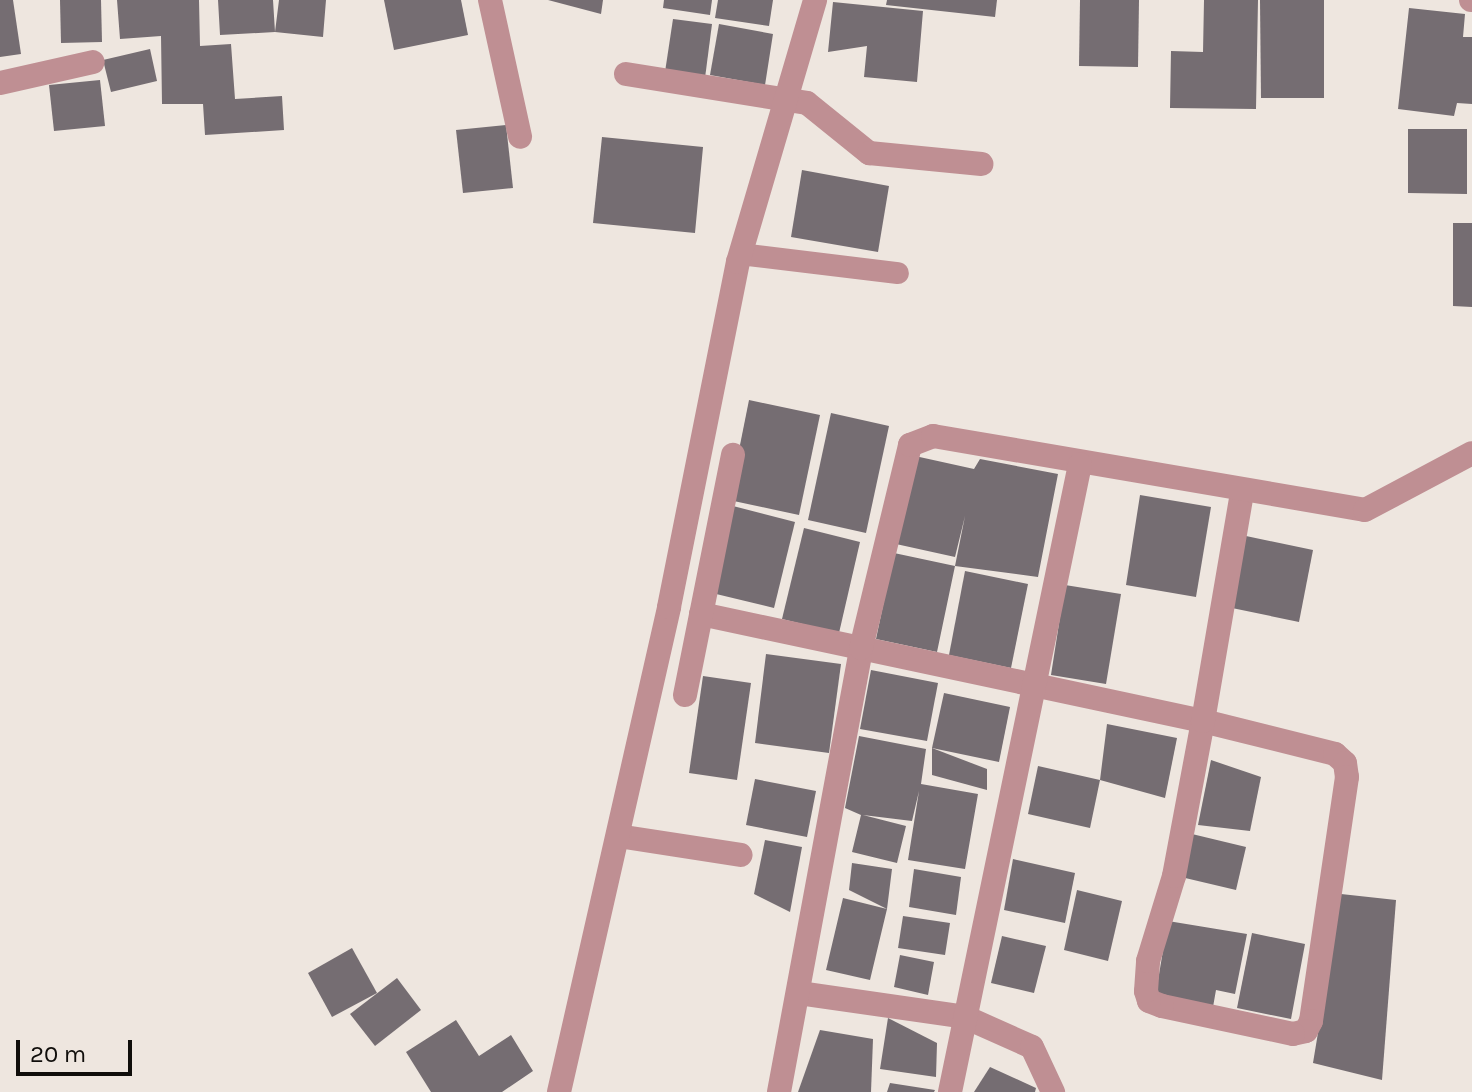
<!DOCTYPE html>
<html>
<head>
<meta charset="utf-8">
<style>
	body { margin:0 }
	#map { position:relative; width:1472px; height:1092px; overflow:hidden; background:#eee6df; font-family:Karla,sans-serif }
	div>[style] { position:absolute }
	.building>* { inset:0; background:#756d72 }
	.lane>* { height:22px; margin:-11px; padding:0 11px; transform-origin:11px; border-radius:11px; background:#bf8f93 }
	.street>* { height:24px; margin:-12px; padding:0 12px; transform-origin:12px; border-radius:12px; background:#bf8f93 }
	span { translate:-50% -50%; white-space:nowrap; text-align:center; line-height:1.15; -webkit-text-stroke:6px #eee6df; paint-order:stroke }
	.scale { position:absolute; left:16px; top:1040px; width:116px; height:36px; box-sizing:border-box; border:4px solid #100e0b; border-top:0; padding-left:10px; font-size:24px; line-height:28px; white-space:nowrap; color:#100e0b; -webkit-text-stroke:6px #eee6df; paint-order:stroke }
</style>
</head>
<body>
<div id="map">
	<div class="building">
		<div style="clip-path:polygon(0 0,13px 0,21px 54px,0 57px)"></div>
		<div style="clip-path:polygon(60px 0,101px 0,102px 42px,61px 43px)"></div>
		<div style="clip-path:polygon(117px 0,199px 0,200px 46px,231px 44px,235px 99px,282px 96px,284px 130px,205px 135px,203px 104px,162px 104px,161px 36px,120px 39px)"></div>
		<div style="clip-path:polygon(218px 0,273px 0,275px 32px,279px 0,326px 0,323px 37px,275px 32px,220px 35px)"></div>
		<div style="clip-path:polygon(384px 0,461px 0,468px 35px,394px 50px)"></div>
		<div style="clip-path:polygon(548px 0,603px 0,601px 14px)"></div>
		<div style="clip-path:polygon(664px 0,712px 0,710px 15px,663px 8px)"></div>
		<div style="clip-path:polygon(718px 0,773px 0,769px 26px,715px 18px)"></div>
		<div style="clip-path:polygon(887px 0,997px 0,995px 17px,886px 5px)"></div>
		<div style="clip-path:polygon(1080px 0,1139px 0,1138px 67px,1079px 66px)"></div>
		<div style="clip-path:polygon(1204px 0,1258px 0,1256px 109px,1170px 108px,1171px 51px,1203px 52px)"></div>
		<div style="clip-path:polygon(1260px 0,1324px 0,1324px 98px,1261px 98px)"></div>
		<div style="clip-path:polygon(833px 2px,923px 11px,917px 82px,864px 77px,867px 46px,828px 52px)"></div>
		<div style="clip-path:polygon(1409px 8px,1465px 14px,1463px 37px,1472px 37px,1472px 104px,1457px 103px,1454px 116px,1398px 109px)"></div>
		<div style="clip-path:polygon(673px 19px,712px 24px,705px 78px,665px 72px)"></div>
		<div style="clip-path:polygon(719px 24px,773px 34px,765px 85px,710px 75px)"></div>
		<div style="clip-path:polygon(150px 49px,157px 81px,111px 92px,103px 60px)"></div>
		<div style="clip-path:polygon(100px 80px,105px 126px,54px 131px,49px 85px)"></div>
		<div style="clip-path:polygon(506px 125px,513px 188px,463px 193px,456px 130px)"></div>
		<div style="clip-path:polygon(1408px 129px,1467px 129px,1467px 194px,1408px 193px)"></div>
		<div style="clip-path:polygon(602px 137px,703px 147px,695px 233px,593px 223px)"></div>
		<div style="clip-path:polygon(802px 170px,889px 186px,878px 252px,791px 237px)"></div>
		<div style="clip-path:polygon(1453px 223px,1472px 223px,1472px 307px,1453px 306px)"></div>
		<div style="clip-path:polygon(749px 400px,820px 415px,799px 515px,729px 500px)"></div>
		<div style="clip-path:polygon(831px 413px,889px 426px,866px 533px,808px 520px)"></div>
		<div style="clip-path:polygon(915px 456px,974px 469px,980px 459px,1058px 474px,1038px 577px,955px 566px,937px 652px,876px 639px,894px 553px,955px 566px,965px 516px,955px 557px,896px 544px)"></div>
		<div style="clip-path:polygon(1140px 495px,1211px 507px,1196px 597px,1126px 585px)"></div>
		<div style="clip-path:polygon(733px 506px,795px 522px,774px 608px,712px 593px)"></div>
		<div style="clip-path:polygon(804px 528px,860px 542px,839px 633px,782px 619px)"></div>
		<div style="clip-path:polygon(1246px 536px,1313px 550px,1299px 622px,1232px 608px)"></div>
		<div style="clip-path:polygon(965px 571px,1028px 584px,1011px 668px,949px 655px)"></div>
		<div style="clip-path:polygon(1065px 585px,1121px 594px,1106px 684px,1051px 675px)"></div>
		<div style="clip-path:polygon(766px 654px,841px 664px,829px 753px,755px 743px)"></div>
		<div style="clip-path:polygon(871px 670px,938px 683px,927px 741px,860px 729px)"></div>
		<div style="clip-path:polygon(703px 676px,751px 683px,737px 780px,689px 773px)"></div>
		<div style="clip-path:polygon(944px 693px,1010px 707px,999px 762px,932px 748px)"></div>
		<div style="clip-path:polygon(1107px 724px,1177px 738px,1165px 798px,1100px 780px)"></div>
		<div style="clip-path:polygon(859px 736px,926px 749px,921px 784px,978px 794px,965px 869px,908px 860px,919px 791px,912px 821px,863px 815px,906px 826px,897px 863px,852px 852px,861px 815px,845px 808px)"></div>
		<div style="clip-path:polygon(932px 748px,987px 769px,987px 790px,932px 775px)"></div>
		<div style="clip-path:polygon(1211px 760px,1261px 777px,1250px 831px,1198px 825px)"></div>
		<div style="clip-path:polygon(1038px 766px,1100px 780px,1090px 828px,1028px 814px)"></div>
		<div style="clip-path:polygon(755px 779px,816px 791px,807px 837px,746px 825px)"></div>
		<div style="clip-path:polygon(1192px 834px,1246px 847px,1236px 890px,1181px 877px)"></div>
		<div style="clip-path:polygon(765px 840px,802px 847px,790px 912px,754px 894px)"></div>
		<div style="clip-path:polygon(1013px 859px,1075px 873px,1065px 923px,1004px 910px)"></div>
		<div style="clip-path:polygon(852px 863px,892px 869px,887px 909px,870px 980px,826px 970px,843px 898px,887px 909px,849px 890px)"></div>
		<div style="clip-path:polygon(914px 869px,961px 877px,956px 915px,909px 907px)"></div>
		<div style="clip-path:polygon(1077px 890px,1122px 901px,1108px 961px,1064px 950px)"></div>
		<div style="clip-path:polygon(1341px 894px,1396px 900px,1382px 1080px,1313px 1063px)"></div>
		<div style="clip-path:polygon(903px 916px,950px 923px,945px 955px,898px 948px)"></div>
		<div style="clip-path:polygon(1168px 921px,1247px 934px,1235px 994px,1216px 990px,1213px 1007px,1155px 998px)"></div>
		<div style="clip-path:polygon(1252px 933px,1305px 944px,1291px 1019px,1237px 1008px)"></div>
		<div style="clip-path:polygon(1002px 936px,1046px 946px,1034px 993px,991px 983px)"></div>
		<div style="clip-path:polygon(352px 948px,377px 993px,332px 1017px,308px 973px)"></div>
		<div style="clip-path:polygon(900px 955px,934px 962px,928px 995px,894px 987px)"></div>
		<div style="clip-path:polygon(397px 978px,421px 1010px,375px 1046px,350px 1014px)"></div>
		<div style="clip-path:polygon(888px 1018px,937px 1043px,936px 1077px,880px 1069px)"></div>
		<div style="clip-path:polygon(456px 1020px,479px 1056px,511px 1035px,533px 1071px,502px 1092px,431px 1092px,406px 1052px)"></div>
		<div style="clip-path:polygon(820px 1030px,873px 1039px,871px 1092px,798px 1092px)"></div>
		<div style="clip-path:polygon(990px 1067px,1036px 1088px,1035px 1092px,974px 1092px)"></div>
		<div style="clip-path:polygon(890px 1083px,935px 1090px,934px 1092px,887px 1092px)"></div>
	</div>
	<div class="lane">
		<div style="left:740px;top:254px;width:159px;rotate:6.9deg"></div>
	</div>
	<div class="street">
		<div style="left:490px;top:0;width:140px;rotate:77.6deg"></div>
		<div style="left:1471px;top:0;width:1px"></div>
		<div style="left:626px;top:74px;width:183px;rotate:9.1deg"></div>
		<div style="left:807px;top:103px;width:80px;rotate:38.9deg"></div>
		<div style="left:869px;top:153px;width:113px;rotate:5.6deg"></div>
		<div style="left:0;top:83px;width:95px;rotate:-12.7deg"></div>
		<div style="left:701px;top:614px;width:513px;rotate:12.03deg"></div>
		<div style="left:1203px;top:721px;width:136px;rotate:14deg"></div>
		<div style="left:1335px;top:754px;width:13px;rotate:42deg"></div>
		<div style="left:1345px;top:763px;width:14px;rotate:82deg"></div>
		<div style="left:1347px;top:777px;width:247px;rotate:98.4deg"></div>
		<div style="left:1311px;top:1021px;width:11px;rotate:117deg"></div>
		<div style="left:1306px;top:1031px;width:13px;rotate:167deg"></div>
		<div style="left:1293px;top:1034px;width:134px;rotate:-167.9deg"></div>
		<div style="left:1162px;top:1006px;width:14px;rotate:-159deg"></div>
		<div style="left:1149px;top:1001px;width:10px;rotate:-107deg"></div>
		<div style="left:1146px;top:991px;width:30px;rotate:-86deg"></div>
		<div style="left:1148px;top:961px;width:89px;rotate:-73deg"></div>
		<div style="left:1174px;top:876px;width:158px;rotate:-79.4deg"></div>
		<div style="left:1203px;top:721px;width:231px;rotate:-80.3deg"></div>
		<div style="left:685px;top:695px;width:245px;rotate:-78.7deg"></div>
		<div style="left:618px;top:836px;width:124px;rotate:8.8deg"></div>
		<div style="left:799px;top:993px;width:168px;rotate:8.2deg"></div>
		<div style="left:965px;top:1017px;width:73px;rotate:24.1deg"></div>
		<div style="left:1032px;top:1047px;width:50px;rotate:65deg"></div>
		<div style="left:559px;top:1092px;width:497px;rotate:-77.2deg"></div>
		<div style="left:669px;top:607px;width:352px;rotate:-78.7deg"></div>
		<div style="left:738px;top:262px;width:273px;rotate:-73.6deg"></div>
		<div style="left:779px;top:1092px;width:452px;rotate:-79.5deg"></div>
		<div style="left:861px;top:648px;width:209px;rotate:-76.4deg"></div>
		<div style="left:910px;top:445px;width:25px;rotate:-21deg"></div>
		<div style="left:933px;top:436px;width:438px;rotate:9.7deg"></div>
		<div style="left:1365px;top:510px;width:121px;rotate:-28deg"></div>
		<div style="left:950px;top:1092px;width:641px;rotate:-78.3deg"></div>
	</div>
	<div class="scale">20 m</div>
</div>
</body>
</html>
